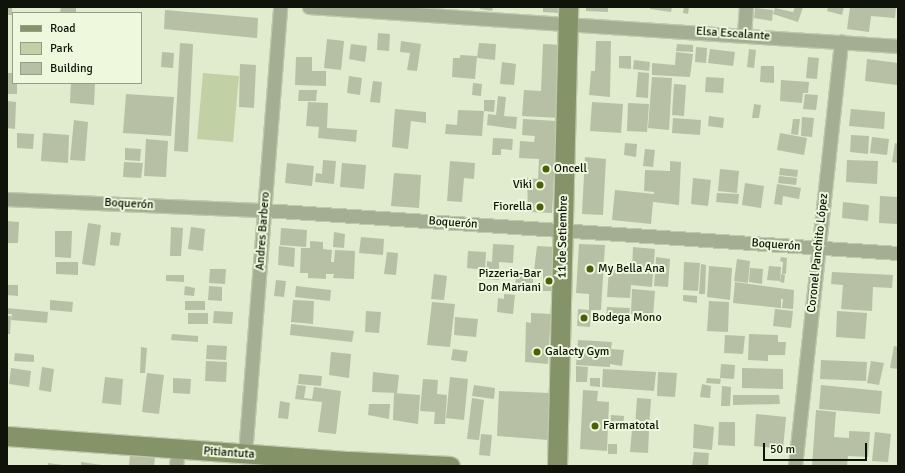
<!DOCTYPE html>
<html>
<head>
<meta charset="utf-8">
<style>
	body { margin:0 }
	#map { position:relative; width:905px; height:473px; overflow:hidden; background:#e1ebce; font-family:Signika,sans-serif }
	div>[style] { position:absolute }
	.green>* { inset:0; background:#c2d1a5 }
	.building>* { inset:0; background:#b7c0a5 }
	.roads { filter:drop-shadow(1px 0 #c0c8ae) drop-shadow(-1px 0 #c0c8ae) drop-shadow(0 1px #c0c8ae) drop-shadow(0 -1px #c0c8ae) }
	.street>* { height:13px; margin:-6.5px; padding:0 6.5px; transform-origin:6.5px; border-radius:6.5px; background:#a4ae92 }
	.secondary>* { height:19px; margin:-9.5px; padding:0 9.5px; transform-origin:9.5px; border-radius:9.5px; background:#859368 }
	.dots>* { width:11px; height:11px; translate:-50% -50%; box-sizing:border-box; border:2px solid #eef8dc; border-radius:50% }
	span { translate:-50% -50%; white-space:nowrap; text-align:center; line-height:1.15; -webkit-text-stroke:4px #eef8dc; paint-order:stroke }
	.street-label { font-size:12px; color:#101309 }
	.poi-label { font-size:12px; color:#101309 }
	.left { translate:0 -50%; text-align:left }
	.right { translate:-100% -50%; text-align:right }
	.frame { position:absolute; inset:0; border:8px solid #101309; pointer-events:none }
	.legend { position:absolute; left:12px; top:12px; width:130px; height:72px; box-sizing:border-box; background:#eef8dc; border:1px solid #959c88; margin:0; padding:5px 7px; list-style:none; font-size:12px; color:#101309 }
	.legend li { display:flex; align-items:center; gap:8px; height:20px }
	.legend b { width:20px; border:1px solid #959c88 }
	.scale { position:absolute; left:763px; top:443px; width:104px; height:18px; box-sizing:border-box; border:2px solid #101309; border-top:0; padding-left:5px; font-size:12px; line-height:14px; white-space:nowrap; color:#101309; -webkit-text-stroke:3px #eef8dc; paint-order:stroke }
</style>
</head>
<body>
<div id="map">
	<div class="green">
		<div style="clip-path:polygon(203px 73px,239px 76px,233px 142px,197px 139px)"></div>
	</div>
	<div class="building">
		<div style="clip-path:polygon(7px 7px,12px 7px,12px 15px,7px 15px)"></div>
		<div style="clip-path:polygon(61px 7px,76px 7px,76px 13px,60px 13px)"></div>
		<div style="clip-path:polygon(480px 7px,493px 7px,492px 11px,480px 9px)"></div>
		<div style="clip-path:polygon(543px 7px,560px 7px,560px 13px,543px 12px)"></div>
		<div style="clip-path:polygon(586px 7px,608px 7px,608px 12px,586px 11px)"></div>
		<div style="clip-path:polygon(650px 7px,672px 7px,671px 12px,650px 9px)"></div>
		<div style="clip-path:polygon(684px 7px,689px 7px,688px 14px,683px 13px)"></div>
		<div style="clip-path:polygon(795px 7px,803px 7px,798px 22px,773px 14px,775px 8px,793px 12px)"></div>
		<div style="clip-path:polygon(828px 7px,844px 7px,842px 15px,827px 11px)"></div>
		<div style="clip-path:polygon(850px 7px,896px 7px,895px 18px,871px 16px,869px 32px,847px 29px)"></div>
		<div style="clip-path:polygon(755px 8px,773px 10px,772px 21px,754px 18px)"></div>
		<div style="clip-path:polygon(165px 10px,258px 18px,257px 38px,164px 29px)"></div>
		<div style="clip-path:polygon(378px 33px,390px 34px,389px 51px,377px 50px)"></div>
		<div style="clip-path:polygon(327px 39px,344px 41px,341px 70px,324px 68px)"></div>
		<div style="clip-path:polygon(401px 41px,421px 44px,417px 71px,407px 70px,410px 53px,400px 52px)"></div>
		<div style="clip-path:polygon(596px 41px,611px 41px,610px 97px,589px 95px,591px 71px,595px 71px)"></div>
		<div style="clip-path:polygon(180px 43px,193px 44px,188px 152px,174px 151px)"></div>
		<div style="clip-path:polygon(479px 43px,496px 44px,495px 60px,477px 58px)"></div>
		<div style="clip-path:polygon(351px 44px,367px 46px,365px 62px,349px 59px)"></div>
		<div style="clip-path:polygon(543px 44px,562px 45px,560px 118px,522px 116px,524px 90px,541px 91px)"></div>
		<div style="clip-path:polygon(677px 44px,693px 45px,693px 52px,676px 51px)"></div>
		<div style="clip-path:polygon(696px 47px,707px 48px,706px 63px,695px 62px)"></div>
		<div style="clip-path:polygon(710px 49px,735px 52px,733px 66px,708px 63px)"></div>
		<div style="clip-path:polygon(749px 49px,756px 50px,754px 68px,747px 67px)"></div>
		<div style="clip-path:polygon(162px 52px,174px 53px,173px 68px,161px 67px)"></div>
		<div style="clip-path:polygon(676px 52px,693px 54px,690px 77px,652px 75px,652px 63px,675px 65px)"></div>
		<div style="clip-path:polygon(460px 55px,477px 56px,475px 79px,452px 77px,453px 58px,460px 58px)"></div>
		<div style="clip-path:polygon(619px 56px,631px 56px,631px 69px,619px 68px)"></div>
		<div style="clip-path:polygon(296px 57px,312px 57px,312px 71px,326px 71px,326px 86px,295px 85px)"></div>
		<div style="clip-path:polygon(808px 57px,819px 58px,817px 79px,806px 78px)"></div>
		<div style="clip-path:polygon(867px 59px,898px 63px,897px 85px,865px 81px)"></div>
		<div style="clip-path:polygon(634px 60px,650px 62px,649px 71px,633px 69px)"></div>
		<div style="clip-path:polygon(502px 62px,516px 64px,514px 85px,500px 84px)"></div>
		<div style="clip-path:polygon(240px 64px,256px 65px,254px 108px,239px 107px)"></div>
		<div style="clip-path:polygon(761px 66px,774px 66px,774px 83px,760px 82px)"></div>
		<div style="clip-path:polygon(638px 72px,649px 73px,648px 98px,636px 97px)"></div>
		<div style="clip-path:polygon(7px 73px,13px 73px,13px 83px,17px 83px,17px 94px,7px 94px)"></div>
		<div style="clip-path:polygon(349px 76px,362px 78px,360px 95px,347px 93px)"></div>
		<div style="clip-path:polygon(652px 77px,672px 78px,669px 130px,648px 128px)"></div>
		<div style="clip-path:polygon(706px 77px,724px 78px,723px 93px,705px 92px)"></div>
		<div style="clip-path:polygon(781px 80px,809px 82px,808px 93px,803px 93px,802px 103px,780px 101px)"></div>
		<div style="clip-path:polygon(373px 81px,382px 82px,380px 103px,370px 102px)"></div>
		<div style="clip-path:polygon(71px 83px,95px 83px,94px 105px,70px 103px)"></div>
		<div style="clip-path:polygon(473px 83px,482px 84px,481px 96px,472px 95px)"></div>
		<div style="clip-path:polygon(674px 84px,686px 85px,684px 116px,672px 115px)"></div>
		<div style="clip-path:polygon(299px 90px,317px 90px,316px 101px,298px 101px)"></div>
		<div style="clip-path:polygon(126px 94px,174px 97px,171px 136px,123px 133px)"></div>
		<div style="clip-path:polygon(805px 94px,818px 95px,816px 110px,803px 109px)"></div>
		<div style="clip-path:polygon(498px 96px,506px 97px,504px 116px,517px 117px,516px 129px,487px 125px,488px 114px,496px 115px)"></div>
		<div style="clip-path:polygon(484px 100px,495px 100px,494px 112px,484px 111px)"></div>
		<div style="clip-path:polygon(7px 101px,16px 102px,15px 129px,7px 128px)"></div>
		<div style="clip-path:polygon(308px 102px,328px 103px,327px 128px,357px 130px,356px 142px,318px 138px,319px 127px,306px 126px)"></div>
		<div style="clip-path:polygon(592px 102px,623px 104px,621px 133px,590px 131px)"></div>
		<div style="clip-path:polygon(628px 103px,649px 104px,647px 132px,627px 131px)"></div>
		<div style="clip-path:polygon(754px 104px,761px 105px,759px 118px,752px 118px)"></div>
		<div style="clip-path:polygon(395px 109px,426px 112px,426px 123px,411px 121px,408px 149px,392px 147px)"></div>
		<div style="clip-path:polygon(851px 109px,885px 112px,884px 129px,849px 126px)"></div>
		<div style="clip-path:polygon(458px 110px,484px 111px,482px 136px,445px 134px,446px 124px,457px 125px)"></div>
		<div style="clip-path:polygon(709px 116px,724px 118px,723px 128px,708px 126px)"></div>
		<div style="clip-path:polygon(802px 117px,814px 118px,812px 137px,801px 136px)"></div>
		<div style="clip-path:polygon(673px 118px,701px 120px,700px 135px,672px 133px)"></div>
		<div style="clip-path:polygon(523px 119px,557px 121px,552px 213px,528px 212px,527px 178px,538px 179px,539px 159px,519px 158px,520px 141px,534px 142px,535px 136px,522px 135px)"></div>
		<div style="clip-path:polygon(793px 119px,800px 119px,798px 135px,791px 134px)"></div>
		<div style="clip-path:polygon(74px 120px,88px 122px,85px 161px,70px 160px)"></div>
		<div style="clip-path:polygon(17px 133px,34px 134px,33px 149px,17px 148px)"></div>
		<div style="clip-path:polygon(43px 133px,69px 135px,68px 163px,41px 161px)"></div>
		<div style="clip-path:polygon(780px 133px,807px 138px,804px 155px,777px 150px)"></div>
		<div style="clip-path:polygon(851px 135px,869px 136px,868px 154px,850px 152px)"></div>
		<div style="clip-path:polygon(872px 137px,889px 139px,887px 155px,870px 153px)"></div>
		<div style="clip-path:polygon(493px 138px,513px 139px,512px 150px,501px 149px,501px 155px,492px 155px)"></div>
		<div style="clip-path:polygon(146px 139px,168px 141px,166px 177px,144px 176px)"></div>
		<div style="clip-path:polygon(625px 143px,637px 144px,636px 157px,624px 155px)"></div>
		<div style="clip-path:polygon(895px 143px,898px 144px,898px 163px,892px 162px)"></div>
		<div style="clip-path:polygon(125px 148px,141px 149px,140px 161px,125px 160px)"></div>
		<div style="clip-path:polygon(645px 149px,655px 150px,653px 167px,643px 166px)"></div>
		<div style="clip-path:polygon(585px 157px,606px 159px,603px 215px,582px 214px)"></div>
		<div style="clip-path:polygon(323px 160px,336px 161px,334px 184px,315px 182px,316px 173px,322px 174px)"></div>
		<div style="clip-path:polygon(847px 160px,878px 161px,877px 184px,846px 182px)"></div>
		<div style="clip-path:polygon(450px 161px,475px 163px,474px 179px,464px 178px,462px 202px,447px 201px)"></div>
		<div style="clip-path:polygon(670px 161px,681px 162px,679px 205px,653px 202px,651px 224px,612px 220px,615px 190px,654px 194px,654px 192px,644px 191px,645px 170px,670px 171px)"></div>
		<div style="clip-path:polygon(124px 162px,143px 163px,141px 178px,123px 177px)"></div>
		<div style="clip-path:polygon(287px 163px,314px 166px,312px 186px,285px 183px)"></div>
		<div style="clip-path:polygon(342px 163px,366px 165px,364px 189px,340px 187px)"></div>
		<div style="clip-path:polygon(780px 168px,798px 170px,797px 177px,779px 175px)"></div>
		<div style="clip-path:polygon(720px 169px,739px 171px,737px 193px,718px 191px)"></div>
		<div style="clip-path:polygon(394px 173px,421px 175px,419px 208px,391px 206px)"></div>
		<div style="clip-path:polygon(779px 176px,797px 178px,796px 185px,778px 183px)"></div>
		<div style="clip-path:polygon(693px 178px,711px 180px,708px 206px,691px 204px)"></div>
		<div style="clip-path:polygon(745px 183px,764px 186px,761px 208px,742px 205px)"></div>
		<div style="clip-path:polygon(777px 184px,801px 188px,799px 199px,783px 196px,782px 205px,774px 204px)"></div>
		<div style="clip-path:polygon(717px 193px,739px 194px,738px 204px,716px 202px)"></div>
		<div style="clip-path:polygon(880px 196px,898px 197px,897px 224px,879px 223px)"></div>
		<div style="clip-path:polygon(843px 202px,869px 205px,868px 221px,842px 218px)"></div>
		<div style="clip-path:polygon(7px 221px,19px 222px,18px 243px,8px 243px,8px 247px)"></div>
		<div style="clip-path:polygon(88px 223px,101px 225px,95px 266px,82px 264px)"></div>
		<div style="clip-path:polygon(171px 227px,183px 228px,181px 256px,170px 256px)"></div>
		<div style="clip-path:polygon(191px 227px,205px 229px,203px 251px,188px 249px)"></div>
		<div style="clip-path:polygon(281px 228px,307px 230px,306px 247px,280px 245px)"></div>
		<div style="clip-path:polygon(55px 231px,72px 231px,71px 258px,55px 257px)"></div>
		<div style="clip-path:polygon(111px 232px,121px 233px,119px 246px,110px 245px)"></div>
		<div style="clip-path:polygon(334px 232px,345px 234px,344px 248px,333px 247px)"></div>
		<div style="clip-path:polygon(361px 237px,384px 239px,383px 255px,359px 253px)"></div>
		<div style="clip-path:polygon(310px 241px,323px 242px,323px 249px,332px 250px,331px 262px,334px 262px,335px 250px,355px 251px,354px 279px,333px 278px,334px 274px,326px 274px,326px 279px,308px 278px,308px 273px,300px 273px,301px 248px,310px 248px)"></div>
		<div style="clip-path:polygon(493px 244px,514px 245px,513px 263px,499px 262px,499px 280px,486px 279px,487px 261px,492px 262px)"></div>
		<div style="clip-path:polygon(579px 244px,605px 245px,601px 310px,591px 310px,590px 327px,577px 326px,578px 309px,589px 310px,589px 294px,576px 293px)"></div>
		<div style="clip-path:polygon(279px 246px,295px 248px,294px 267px,278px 265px)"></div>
		<div style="clip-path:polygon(537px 246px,556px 247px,555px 291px,543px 291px,543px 271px,534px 271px)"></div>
		<div style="clip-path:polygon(633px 247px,655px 249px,652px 287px,631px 285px,630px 298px,607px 297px,609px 269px,632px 271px)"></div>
		<div style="clip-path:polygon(468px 251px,486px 252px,485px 270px,467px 268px)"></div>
		<div style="clip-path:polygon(387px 252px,398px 253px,396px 275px,384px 274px)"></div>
		<div style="clip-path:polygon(656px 257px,670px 259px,668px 287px,654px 286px)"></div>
		<div style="clip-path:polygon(781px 257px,787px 258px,786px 274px,782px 274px,783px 262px,780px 261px)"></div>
		<div style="clip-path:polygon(737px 259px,750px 261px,748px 283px,734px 281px)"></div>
		<div style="clip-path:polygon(56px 262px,78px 262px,78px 275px,56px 274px)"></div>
		<div style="clip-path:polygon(684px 262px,700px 263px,698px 291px,683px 290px)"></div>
		<div style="clip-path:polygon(701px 264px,706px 265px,705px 294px,699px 294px)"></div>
		<div style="clip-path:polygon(709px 266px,732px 268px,730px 300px,707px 297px)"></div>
		<div style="clip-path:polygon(769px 266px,781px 267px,780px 281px,767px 280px)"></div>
		<div style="clip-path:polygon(750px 268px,763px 269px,762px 284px,749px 282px)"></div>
		<div style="clip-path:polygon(210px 269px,226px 269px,225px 284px,209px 283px)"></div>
		<div style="clip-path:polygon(832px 272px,893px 275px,892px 288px,873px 287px,872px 311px,841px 309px,843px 285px,831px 284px)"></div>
		<div style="clip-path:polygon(434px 274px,447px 276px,444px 300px,431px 299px)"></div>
		<div style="clip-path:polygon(781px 274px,785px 275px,784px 283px,780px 282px)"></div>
		<div style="clip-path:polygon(166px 275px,184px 275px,184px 282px,166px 281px)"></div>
		<div style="clip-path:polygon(516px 276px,533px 277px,533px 287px,515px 286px)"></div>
		<div style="clip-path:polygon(276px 280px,286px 281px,284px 297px,274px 296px)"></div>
		<div style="clip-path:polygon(735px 282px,794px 290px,793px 309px,782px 308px,783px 299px,781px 299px,781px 308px,733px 303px)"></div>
		<div style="clip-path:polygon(7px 285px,18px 285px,18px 296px,7px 295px)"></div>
		<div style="clip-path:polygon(185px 286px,195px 288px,194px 296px,184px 295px)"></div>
		<div style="clip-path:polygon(209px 286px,222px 287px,222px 301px,208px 300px)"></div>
		<div style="clip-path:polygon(296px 286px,331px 290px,330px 301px,295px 297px)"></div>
		<div style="clip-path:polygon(632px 289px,655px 291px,653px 316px,631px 314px)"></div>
		<div style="clip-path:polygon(504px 294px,515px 295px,513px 314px,497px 312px,498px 298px,504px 299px)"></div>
		<div style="clip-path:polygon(683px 295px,697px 296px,697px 303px,683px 301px)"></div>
		<div style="clip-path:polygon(50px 300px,73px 302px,72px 312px,50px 310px)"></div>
		<div style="clip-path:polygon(293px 300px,314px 301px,313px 324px,291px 322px)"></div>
		<div style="clip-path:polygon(185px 301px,205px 301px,205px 310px,185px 310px)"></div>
		<div style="clip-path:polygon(709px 301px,729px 302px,728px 332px,707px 331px)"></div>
		<div style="clip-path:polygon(432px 302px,455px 304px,450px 347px,427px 345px)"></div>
		<div style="clip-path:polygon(607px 307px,630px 308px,629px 318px,606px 316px)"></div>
		<div style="clip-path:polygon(7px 308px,48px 312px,47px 323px,11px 320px,12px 314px,7px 314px)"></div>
		<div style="clip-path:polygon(775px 309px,793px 311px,791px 328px,773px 326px)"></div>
		<div style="clip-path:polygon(214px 311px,233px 312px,232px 324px,213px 323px)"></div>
		<div style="clip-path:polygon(366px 311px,381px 312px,379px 333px,365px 332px)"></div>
		<div style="clip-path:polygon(837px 311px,867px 313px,865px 339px,836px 337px)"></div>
		<div style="clip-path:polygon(188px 313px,208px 313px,208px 324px,188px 324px)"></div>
		<div style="clip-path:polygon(531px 313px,551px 314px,548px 364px,525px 362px,526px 322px,531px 323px)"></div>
		<div style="clip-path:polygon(7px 316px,11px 316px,10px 334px,7px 334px)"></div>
		<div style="clip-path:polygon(455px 317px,478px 319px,476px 337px,454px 335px)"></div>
		<div style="clip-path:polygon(291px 324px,354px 331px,352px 342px,290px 335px)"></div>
		<div style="clip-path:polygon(172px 334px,198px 336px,198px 342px,171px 340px)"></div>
		<div style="clip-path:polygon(749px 334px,778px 335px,778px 342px,786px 342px,785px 355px,768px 355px,768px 361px,748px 360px)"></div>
		<div style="clip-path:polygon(725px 335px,745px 336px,743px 354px,724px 353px)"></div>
		<div style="clip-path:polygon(578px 340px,612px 342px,611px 349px,624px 350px,622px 366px,610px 364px,610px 367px,576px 365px)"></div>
		<div style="clip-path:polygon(207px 345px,227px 346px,226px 360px,206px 359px)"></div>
		<div style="clip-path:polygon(894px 346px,898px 347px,898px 369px,890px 368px)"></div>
		<div style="clip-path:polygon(141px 347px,147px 348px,145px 373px,140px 373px)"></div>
		<div style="clip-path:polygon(453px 349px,468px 351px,466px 362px,451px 360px)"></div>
		<div style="clip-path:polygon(331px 352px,351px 354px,349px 378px,329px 375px)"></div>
		<div style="clip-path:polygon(15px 353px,34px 355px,34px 362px,14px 361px)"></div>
		<div style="clip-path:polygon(821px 360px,867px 362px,866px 381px,820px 379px)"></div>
		<div style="clip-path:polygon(206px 361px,227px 362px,226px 382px,205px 381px)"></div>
		<div style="clip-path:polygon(871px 361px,884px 363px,879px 385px,867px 383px)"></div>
		<div style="clip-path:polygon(721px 364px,735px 365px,734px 379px,720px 378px)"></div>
		<div style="clip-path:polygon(576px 366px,588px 367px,587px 382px,576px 382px)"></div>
		<div style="clip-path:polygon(42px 367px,54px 369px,51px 392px,39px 390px)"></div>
		<div style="clip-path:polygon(11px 368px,31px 371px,29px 387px,9px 384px)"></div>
		<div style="clip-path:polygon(742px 368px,783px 369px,783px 389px,742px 388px)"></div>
		<div style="clip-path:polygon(603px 369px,656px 372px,654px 391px,602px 387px)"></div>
		<div style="clip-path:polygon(373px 372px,399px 375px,397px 393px,372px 392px)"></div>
		<div style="clip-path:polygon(658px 372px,677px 373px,675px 397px,657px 396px)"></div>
		<div style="clip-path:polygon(147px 373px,164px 375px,159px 414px,142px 412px)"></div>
		<div style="clip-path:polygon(299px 374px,322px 376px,321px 386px,298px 384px)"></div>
		<div style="clip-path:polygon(105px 377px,123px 379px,121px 405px,102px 403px)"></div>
		<div style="clip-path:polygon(450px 377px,468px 379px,464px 420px,446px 418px)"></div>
		<div style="clip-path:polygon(173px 378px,191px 379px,190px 394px,173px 393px)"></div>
		<div style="clip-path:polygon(590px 378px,600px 378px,600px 387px,590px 386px)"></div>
		<div style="clip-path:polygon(707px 378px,721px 379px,720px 384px,706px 383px)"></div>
		<div style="clip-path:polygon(423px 379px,438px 380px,437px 394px,447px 395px,445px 424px,434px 424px,435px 412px,420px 411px)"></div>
		<div style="clip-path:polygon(702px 384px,711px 386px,710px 398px,700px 397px)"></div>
		<div style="clip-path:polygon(297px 385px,306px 386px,304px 398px,312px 399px,314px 387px,341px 391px,336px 434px,318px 432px,322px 402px,295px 399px)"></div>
		<div style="clip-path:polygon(474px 385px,495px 388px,494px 399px,472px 396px)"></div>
		<div style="clip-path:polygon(821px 385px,882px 391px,880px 414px,819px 409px)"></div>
		<div style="clip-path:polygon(722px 386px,731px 387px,730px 406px,721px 406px)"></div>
		<div style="clip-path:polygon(583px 390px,598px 391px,597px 401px,609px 402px,607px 451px,580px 449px)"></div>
		<div style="clip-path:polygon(499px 391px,549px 393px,548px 440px,497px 436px)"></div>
		<div style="clip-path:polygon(394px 393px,420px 395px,418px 424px,393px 420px)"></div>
		<div style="clip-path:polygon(733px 395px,779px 395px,780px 404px,733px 405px)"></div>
		<div style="clip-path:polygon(472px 398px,484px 400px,479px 440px,467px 439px)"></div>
		<div style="clip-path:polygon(637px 398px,651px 399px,649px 428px,635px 427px)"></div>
		<div style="clip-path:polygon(280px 401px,290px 403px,288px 419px,278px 418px)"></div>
		<div style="clip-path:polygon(369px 404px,390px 404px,389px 419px,368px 415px)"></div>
		<div style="clip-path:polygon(816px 410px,836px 412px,834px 437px,849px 438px,849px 431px,870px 432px,868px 457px,848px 456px,847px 466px,812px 466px)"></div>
		<div style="clip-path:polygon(756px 414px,786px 417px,783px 449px,754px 446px)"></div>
		<div style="clip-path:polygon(611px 415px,624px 416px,623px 429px,610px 428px)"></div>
		<div style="clip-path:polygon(719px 422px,735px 422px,735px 446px,718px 445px)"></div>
		<div style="clip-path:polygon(694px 424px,714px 427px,712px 450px,693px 448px)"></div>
		<div style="clip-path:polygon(632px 430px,649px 431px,648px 453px,630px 452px)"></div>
		<div style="clip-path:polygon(875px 432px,891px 434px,888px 462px,872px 461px)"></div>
		<div style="clip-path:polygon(481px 434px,492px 435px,490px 456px,479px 455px)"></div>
		<div style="clip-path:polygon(608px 444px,617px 444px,617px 454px,608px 454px)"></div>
		<div style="clip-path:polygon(694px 452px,709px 453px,708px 466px,692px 466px)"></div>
		<div style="clip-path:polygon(130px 454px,155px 457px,154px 466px,129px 466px)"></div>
		<div style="clip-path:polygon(81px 462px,102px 465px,102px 466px,81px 466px)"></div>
		<div style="clip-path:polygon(48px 463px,63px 465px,63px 466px,48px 466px)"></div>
	</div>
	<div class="roads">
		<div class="street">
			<div style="left:309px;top:7px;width:590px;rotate:3.79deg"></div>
			<div style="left:744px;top:35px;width:28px;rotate:-86deg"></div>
			<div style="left:7px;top:199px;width:257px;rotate:2.5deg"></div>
			<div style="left:264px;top:210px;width:635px;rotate:3.88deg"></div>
			<div style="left:245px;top:454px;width:448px;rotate:-85.5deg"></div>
			<div style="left:176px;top:466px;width:17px;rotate:-83deg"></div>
			<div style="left:795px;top:466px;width:427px;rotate:-83.8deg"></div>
		</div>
		<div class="secondary">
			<div style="left:7px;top:436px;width:343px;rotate:4.2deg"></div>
			<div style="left:349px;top:461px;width:101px;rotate:2.8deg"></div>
			<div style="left:557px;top:466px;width:459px;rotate:-88.6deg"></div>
		</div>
	</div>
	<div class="dots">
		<div style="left:546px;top:169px;background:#4b5f06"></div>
		<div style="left:540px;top:185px;background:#4b5f06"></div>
		<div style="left:540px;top:207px;background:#4b5f06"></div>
		<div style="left:590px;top:269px;background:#4b5f06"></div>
		<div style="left:549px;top:281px;background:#4b5f06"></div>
		<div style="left:584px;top:318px;background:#4b5f06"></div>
		<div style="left:537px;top:352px;background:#4b5f06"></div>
		<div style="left:595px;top:426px;background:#4b5f06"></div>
	</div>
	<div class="street-label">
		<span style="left:733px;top:34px;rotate:4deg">Elsa Escalante</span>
		<span style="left:129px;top:204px;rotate:3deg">Boquerón</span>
		<span style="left:453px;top:223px;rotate:4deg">Boquerón</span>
		<span style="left:263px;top:231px;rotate:-86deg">Andres Barbero</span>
		<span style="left:563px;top:237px;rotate:-89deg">11 de Setiembre</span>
		<span style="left:776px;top:245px;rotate:4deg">Boquerón</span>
		<span style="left:818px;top:253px;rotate:-84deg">Coronel Panchito López</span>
		<span style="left:229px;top:453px;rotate:4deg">Pitiantuta</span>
	</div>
	<div class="poi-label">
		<span class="left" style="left:554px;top:169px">Oncell</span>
		<span class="right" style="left:532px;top:185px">Viki</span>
		<span class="right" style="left:532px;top:207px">Fiorella</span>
		<span class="left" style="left:598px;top:269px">My Bella Ana</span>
		<span class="right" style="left:541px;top:281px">Pizzeria-Bar<br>Don Mariani</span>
		<span class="left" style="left:592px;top:318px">Bodega Mono</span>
		<span class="left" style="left:545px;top:352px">Galacty Gym</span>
		<span class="left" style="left:603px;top:426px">Farmatotal</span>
	</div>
	<div class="frame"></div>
	<ul class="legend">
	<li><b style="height:5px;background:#859368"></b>Road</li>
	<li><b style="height:11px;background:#c2d1a5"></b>Park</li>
	<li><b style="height:11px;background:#b7c0a5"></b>Building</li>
	</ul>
	<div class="scale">50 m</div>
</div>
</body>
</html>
